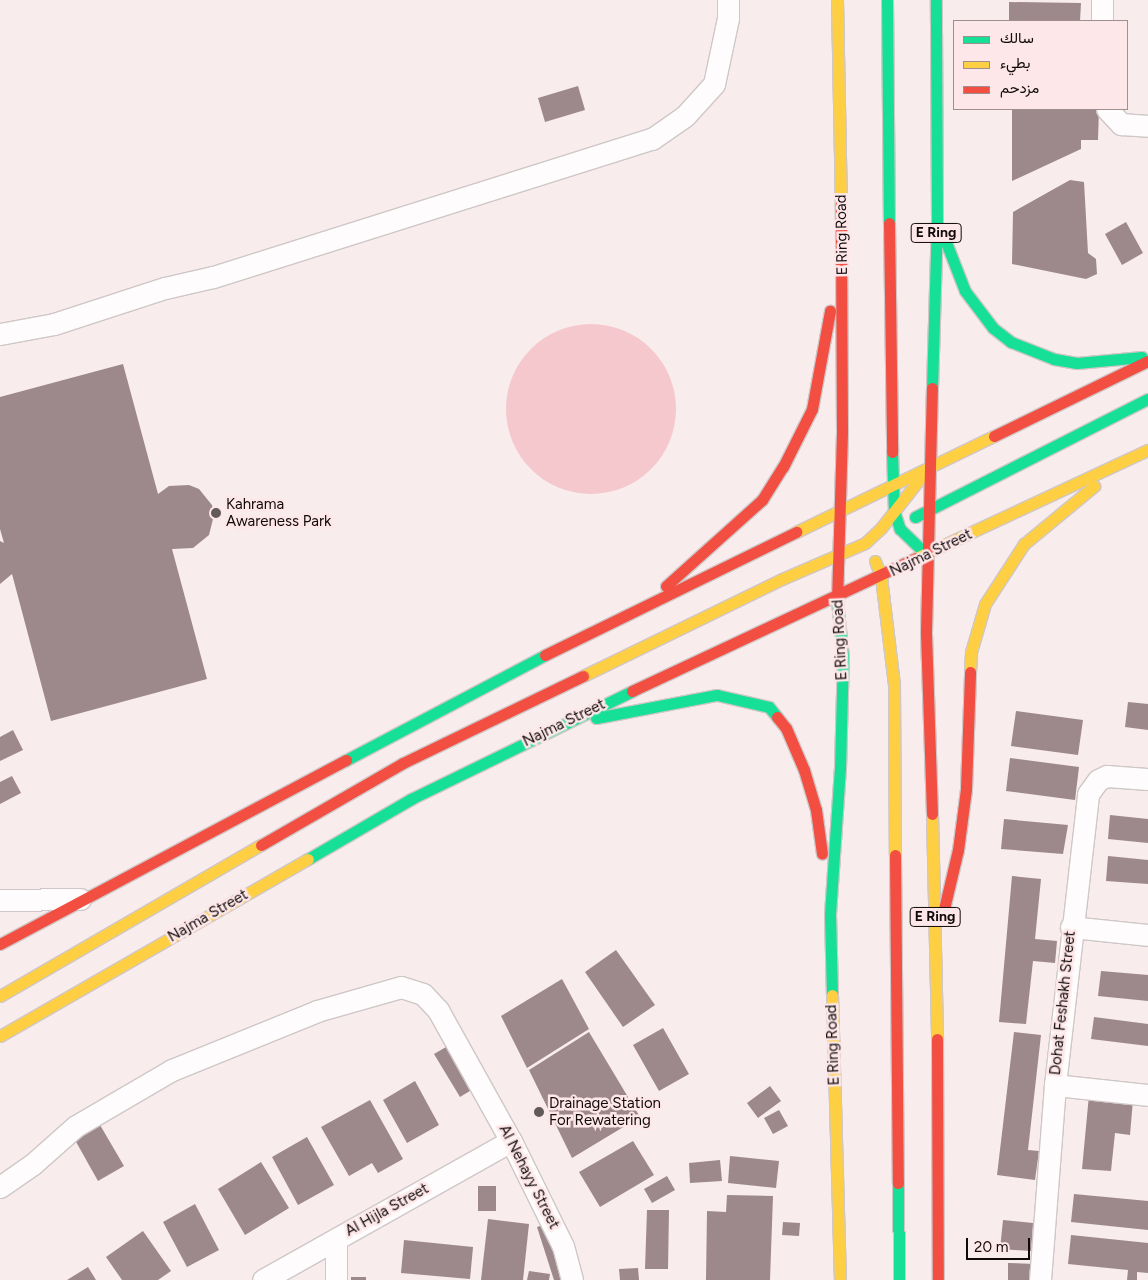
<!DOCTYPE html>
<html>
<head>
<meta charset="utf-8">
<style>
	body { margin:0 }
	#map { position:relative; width:1148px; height:1280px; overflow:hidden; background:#f8eced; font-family:Figtree,Vazirmatn,sans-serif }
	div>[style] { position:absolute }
	.green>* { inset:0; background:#f5c8cd }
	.round { border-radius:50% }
	.building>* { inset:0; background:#9d888c }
	.roads { filter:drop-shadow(1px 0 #cfc7c7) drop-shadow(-1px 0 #cfc7c7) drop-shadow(0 1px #cfc7c7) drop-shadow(0 -1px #cfc7c7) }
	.street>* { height:21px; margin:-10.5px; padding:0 10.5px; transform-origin:10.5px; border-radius:10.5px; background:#fefcfc }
	.fast>* { height:11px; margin:-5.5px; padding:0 5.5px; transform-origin:5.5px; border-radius:5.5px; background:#16e098 }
	.slow>* { height:11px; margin:-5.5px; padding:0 5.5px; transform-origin:5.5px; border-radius:5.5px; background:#ffcf43 }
	.jam>* { height:11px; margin:-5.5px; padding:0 5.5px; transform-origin:5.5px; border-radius:5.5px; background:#f24e42 }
	.dots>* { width:14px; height:14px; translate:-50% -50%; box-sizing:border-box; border:2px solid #fde7e9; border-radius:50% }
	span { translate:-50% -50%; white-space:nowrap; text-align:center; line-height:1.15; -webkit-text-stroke:5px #fde7e9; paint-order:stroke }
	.shield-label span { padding:1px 4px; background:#fde7e9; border:1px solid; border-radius:4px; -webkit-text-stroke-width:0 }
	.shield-label { font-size:14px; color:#110a0b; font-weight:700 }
	.street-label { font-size:15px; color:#110a0b }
	.poi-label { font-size:15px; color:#110a0b }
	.left { translate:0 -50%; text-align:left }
	.legend { position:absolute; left:953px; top:20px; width:175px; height:90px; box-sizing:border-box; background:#fde7e9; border:1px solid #9f8f90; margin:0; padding:6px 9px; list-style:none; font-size:15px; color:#110a0b }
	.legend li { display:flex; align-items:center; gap:10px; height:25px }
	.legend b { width:25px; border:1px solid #9f8f90 }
	.scale { position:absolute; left:966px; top:1238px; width:64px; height:22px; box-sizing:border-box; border:2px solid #110a0b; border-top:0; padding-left:6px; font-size:15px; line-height:18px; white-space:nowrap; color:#110a0b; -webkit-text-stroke:4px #fde7e9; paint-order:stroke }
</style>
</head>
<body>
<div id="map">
	<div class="green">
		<div class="round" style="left:506px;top:324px;width:170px;height:170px"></div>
	</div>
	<div class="building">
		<div style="clip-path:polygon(1009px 2px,1081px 3px,1080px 21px,1009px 21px)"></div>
		<div style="clip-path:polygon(578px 86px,585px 110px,545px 122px,538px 98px)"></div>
		<div style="clip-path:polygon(1012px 109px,1099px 109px,1098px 140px,1081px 140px,1081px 149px,1012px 181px)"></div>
		<div style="clip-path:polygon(1070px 180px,1084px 182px,1088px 253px,1096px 259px,1097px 274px,1086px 279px,1012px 264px,1013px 212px)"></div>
		<div style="clip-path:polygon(1126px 222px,1143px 253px,1122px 265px,1105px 234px)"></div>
		<div style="clip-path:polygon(123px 364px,158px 494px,169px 486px,189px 485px,199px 489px,212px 505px,214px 515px,209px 535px,193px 548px,172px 549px,207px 679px,51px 721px,12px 574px,0 584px,0 541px,4px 543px,0 529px,0 397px)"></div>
		<div style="clip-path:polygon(1128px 702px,1148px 704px,1148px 730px,1125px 727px)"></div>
		<div style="clip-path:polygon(1016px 711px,1083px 720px,1078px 755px,1011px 746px)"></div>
		<div style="clip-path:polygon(13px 730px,23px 750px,0 761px,0 737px)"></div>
		<div style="clip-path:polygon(1010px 758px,1079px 767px,1075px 800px,1006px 791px)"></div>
		<div style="clip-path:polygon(12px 776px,21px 793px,0 804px,0 782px)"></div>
		<div style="clip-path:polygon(1110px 815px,1148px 819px,1148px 843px,1108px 839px)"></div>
		<div style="clip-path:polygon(1004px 819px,1068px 825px,1063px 854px,1001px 849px)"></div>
		<div style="clip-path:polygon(1108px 856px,1148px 860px,1148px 884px,1106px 881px)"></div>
		<div style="clip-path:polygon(1012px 876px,1041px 879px,1035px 939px,1057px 941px,1055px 963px,1033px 961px,1026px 1024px,999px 1022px)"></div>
		<div style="clip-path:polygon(616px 950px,655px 1005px,623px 1027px,585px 972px)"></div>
		<div style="clip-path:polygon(1101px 971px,1148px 975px,1148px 1001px,1098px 996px)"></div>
		<div style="clip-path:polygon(562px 979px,589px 1029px,527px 1068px,501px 1016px)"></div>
		<div style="clip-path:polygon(1094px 1017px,1148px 1024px,1148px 1046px,1091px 1039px)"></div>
		<div style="clip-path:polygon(663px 1028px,689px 1074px,659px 1091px,633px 1045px)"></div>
		<div style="clip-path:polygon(589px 1032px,640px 1117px,572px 1158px,529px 1070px)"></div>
		<div style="clip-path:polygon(1014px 1032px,1041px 1035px,1028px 1150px,1039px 1151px,1035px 1180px,997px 1175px)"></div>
		<div style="clip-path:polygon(453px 1043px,478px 1086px,460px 1097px,434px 1054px)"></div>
		<div style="clip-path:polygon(415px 1081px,439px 1125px,407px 1143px,383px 1100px)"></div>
		<div style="clip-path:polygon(770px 1086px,781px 1101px,758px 1118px,747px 1103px)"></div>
		<div style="clip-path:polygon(1089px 1095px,1133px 1100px,1130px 1135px,1115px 1133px,1111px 1171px,1082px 1169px)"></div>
		<div style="clip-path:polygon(370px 1100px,403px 1159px,378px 1173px,372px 1163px,349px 1176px,321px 1127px)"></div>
		<div style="clip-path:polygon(779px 1110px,788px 1126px,773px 1134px,764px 1118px)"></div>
		<div style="clip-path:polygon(100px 1125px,124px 1166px,98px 1181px,75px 1140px)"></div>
		<div style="clip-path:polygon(307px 1137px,334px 1185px,298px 1205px,272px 1157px)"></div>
		<div style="clip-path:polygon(633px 1141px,654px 1175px,600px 1207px,579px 1172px)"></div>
		<div style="clip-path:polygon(730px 1156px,779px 1161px,776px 1188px,728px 1183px)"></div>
		<div style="clip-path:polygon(720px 1160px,722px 1181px,690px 1183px,689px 1163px)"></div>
		<div style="clip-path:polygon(261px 1162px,289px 1208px,245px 1235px,218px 1189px)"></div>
		<div style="clip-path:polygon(667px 1176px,675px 1190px,652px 1203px,644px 1189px)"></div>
		<div style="clip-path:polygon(478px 1186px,496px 1186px,496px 1211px,478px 1211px)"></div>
		<div style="clip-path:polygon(1074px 1194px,1148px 1201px,1148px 1230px,1071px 1222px)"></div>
		<div style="clip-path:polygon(727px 1195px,773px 1196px,770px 1280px,706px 1280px,707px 1211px,726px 1212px)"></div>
		<div style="clip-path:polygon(195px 1204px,219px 1250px,187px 1267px,163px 1222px)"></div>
		<div style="clip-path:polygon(647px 1210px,669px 1210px,668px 1269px,645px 1269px)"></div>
		<div style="clip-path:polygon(488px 1219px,529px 1224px,523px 1280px,481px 1280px)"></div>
		<div style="clip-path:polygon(1003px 1220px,1033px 1223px,1031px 1251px,1000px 1249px)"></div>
		<div style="clip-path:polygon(783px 1222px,800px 1223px,799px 1236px,782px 1235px)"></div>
		<div style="clip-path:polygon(549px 1223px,567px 1280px,554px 1280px,537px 1227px)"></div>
		<div style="clip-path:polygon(143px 1231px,171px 1271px,158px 1280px,122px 1280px,106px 1257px)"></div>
		<div style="clip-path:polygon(1071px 1235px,1148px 1243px,1148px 1273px,1137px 1272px,1137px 1280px,1127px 1280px,1128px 1270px,1068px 1264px)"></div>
		<div style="clip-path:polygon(404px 1240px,473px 1247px,470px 1279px,401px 1273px)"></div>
		<div style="clip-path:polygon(1008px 1263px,1035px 1264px,1035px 1280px,1008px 1280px)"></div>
		<div style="clip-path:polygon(88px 1267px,96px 1280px,67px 1280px)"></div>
		<div style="clip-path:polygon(638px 1268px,639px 1280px,620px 1280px,619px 1269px)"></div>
		<div style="clip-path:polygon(529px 1271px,550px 1274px,549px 1280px,527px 1280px)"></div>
		<div style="clip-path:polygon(351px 1277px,366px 1277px,366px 1280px,351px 1280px)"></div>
	</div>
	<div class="roads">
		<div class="street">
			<div style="left:1102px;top:21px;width:21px;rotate:-90deg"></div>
			<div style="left:1107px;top:109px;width:21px;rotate:47deg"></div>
			<div style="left:1121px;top:124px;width:27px;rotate:4deg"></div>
			<div style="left:0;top:334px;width:55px;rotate:-10.5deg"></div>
			<div style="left:54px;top:324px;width:117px;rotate:-18deg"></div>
			<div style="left:165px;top:288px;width:49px;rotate:-12.9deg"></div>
			<div style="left:213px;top:277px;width:460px;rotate:-17.5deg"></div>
			<div style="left:652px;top:139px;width:40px;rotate:-34.9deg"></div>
			<div style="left:685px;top:116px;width:43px;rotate:-47.8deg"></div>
			<div style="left:714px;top:84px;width:67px;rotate:-78deg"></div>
			<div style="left:728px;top:18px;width:18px;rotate:-90deg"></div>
			<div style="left:0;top:900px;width:80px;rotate:-0.7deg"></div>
			<div style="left:1071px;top:927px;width:77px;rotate:5.9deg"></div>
			<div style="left:1055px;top:1085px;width:94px;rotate:6.1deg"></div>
			<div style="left:0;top:1187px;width:40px;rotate:-34.9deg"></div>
			<div style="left:33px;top:1164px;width:57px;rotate:-41.5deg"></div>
			<div style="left:76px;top:1126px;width:111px;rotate:-30.3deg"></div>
			<div style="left:172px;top:1070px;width:157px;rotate:-22.1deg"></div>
			<div style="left:317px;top:1011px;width:87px;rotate:-15.9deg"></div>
			<div style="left:401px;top:987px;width:23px;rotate:18deg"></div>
			<div style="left:423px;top:994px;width:22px;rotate:47deg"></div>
			<div style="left:438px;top:1010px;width:150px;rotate:60.9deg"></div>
			<div style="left:511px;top:1141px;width:117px;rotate:63.7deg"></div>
			<div style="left:563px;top:1246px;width:35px;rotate:75deg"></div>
			<div style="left:263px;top:1280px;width:284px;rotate:-29.3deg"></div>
			<div style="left:336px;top:1280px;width:41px;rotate:-90deg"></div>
			<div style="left:1040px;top:1280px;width:196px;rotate:-85.6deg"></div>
			<div style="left:1055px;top:1085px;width:293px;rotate:-83.5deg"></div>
			<div style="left:1088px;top:794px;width:17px;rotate:-54deg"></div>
			<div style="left:1098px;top:780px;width:10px;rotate:-24deg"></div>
			<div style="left:1107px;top:776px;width:41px;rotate:4.2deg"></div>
		</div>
		<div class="fast">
			<div style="left:887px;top:0;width:223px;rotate:89.5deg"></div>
			<div style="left:942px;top:232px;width:63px;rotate:68.7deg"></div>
			<div style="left:965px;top:291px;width:46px;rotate:52.9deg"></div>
			<div style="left:993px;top:328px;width:23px;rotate:38deg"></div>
			<div style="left:1011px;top:342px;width:46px;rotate:21.6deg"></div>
			<div style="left:1054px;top:359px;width:23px;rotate:10deg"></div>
			<div style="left:1077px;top:363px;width:65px;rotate:-5.3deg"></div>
			<div style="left:932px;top:388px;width:170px;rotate:-88.3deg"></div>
			<div style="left:937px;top:218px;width:218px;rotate:-90.3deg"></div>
			<div style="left:892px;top:452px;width:59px;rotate:88.1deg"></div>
			<div style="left:894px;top:511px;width:19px;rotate:72deg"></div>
			<div style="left:900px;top:529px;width:37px;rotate:44deg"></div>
			<div style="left:915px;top:517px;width:261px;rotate:-26.9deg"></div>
			<div style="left:596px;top:718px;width:123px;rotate:-10.8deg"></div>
			<div style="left:717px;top:695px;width:53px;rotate:13deg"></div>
			<div style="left:769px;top:707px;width:13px;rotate:51deg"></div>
			<div style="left:346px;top:760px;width:225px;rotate:-27.8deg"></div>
			<div style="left:308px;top:859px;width:119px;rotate:-30.2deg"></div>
			<div style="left:411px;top:799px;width:246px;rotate:-26deg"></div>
			<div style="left:832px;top:995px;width:81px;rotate:-91.4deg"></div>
			<div style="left:830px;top:914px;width:146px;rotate:-86.1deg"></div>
			<div style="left:840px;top:768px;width:111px;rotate:-88.5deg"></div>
			<div style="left:843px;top:657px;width:56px;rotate:-96.1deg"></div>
			<div style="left:898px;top:1183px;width:97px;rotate:89.4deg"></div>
		</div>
		<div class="slow">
			<div style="left:837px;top:0;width:204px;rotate:88.9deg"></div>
			<div style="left:796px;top:532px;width:220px;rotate:-25.9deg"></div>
			<div style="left:916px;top:558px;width:256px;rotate:-25deg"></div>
			<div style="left:875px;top:561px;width:17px;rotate:69deg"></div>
			<div style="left:881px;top:577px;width:108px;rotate:83.1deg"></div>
			<div style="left:894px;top:684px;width:171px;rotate:89.7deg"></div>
			<div style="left:970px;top:672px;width:20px;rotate:-87deg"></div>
			<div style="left:971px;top:652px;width:50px;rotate:-73.7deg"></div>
			<div style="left:985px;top:604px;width:72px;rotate:-57deg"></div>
			<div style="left:1024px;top:544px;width:91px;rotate:-39.6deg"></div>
			<div style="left:583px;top:676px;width:221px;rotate:-26deg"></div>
			<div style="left:782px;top:579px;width:90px;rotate:-23.4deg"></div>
			<div style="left:865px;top:543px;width:22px;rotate:-43deg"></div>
			<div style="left:881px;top:528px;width:71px;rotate:-51.8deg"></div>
			<div style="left:932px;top:814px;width:225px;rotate:88.7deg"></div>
			<div style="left:832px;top:995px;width:285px;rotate:88.4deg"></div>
			<div style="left:0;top:996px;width:302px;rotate:-30.1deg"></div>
			<div style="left:0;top:1036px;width:355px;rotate:-29.9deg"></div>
		</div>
		<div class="jam">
			<div style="left:889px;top:223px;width:229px;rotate:89.2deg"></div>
			<div style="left:994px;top:436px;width:171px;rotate:-26deg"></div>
			<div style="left:666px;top:586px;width:129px;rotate:-41.9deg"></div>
			<div style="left:762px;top:500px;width:39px;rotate:-58deg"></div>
			<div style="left:783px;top:467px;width:65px;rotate:-63.4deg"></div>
			<div style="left:812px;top:409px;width:100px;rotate:-79.6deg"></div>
			<div style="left:837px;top:601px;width:171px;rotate:-88.3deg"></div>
			<div style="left:842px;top:430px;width:226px;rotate:-90.3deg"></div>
			<div style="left:545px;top:655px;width:280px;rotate:-26.1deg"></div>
			<div style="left:632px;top:691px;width:314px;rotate:-25.1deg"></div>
			<div style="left:777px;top:717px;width:14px;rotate:51deg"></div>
			<div style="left:786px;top:728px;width:46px;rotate:66.8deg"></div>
			<div style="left:804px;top:770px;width:42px;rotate:73.3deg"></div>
			<div style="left:816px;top:810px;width:44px;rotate:82.2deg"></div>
			<div style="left:932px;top:814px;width:183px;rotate:-91.9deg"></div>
			<div style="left:926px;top:631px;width:243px;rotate:-88.6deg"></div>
			<div style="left:261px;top:845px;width:164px;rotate:-30deg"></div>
			<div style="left:403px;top:763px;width:200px;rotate:-25.8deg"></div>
			<div style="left:895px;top:855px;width:328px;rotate:89.5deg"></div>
			<div style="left:944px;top:909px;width:61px;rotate:-76.7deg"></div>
			<div style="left:958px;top:850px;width:62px;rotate:-82.5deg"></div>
			<div style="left:966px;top:789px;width:117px;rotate:-88deg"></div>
			<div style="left:0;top:944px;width:392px;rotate:-28deg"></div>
			<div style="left:937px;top:1039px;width:241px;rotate:89.8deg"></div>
		</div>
	</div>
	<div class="dots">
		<div style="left:216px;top:513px;background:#62595a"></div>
		<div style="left:539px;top:1112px;background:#62595a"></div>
	</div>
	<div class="shield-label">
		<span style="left:936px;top:233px">E Ring</span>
		<span style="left:935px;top:917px">E Ring</span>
	</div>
	<div class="street-label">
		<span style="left:842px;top:235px;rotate:-91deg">E Ring Road</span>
		<span style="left:931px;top:553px;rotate:-26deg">Najma Street</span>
		<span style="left:840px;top:640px;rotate:-93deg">E Ring Road</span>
		<span style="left:564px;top:723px;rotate:-26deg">Najma Street</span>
		<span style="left:208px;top:916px;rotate:-30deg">Najma Street</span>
		<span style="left:1063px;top:1003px;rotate:-84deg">Dohat Feshakh Street</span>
		<span style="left:833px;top:1045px;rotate:-92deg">E Ring Road</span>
		<span style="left:529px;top:1177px;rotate:63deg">Al Nehayy Street</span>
		<span style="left:387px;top:1210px;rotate:-29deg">Al Hijla Street</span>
	</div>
	<div class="poi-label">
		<span class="left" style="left:226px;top:513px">Kahrama<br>Awareness Park</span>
		<span class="left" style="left:549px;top:1112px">Drainage Station<br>For Rewatering</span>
	</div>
	<ul class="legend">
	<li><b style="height:6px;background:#16e098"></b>سالك</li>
	<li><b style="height:6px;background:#ffcf43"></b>بطيء</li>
	<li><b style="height:6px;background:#f24e42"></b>مزدحم</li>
	</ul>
	<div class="scale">20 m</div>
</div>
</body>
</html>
